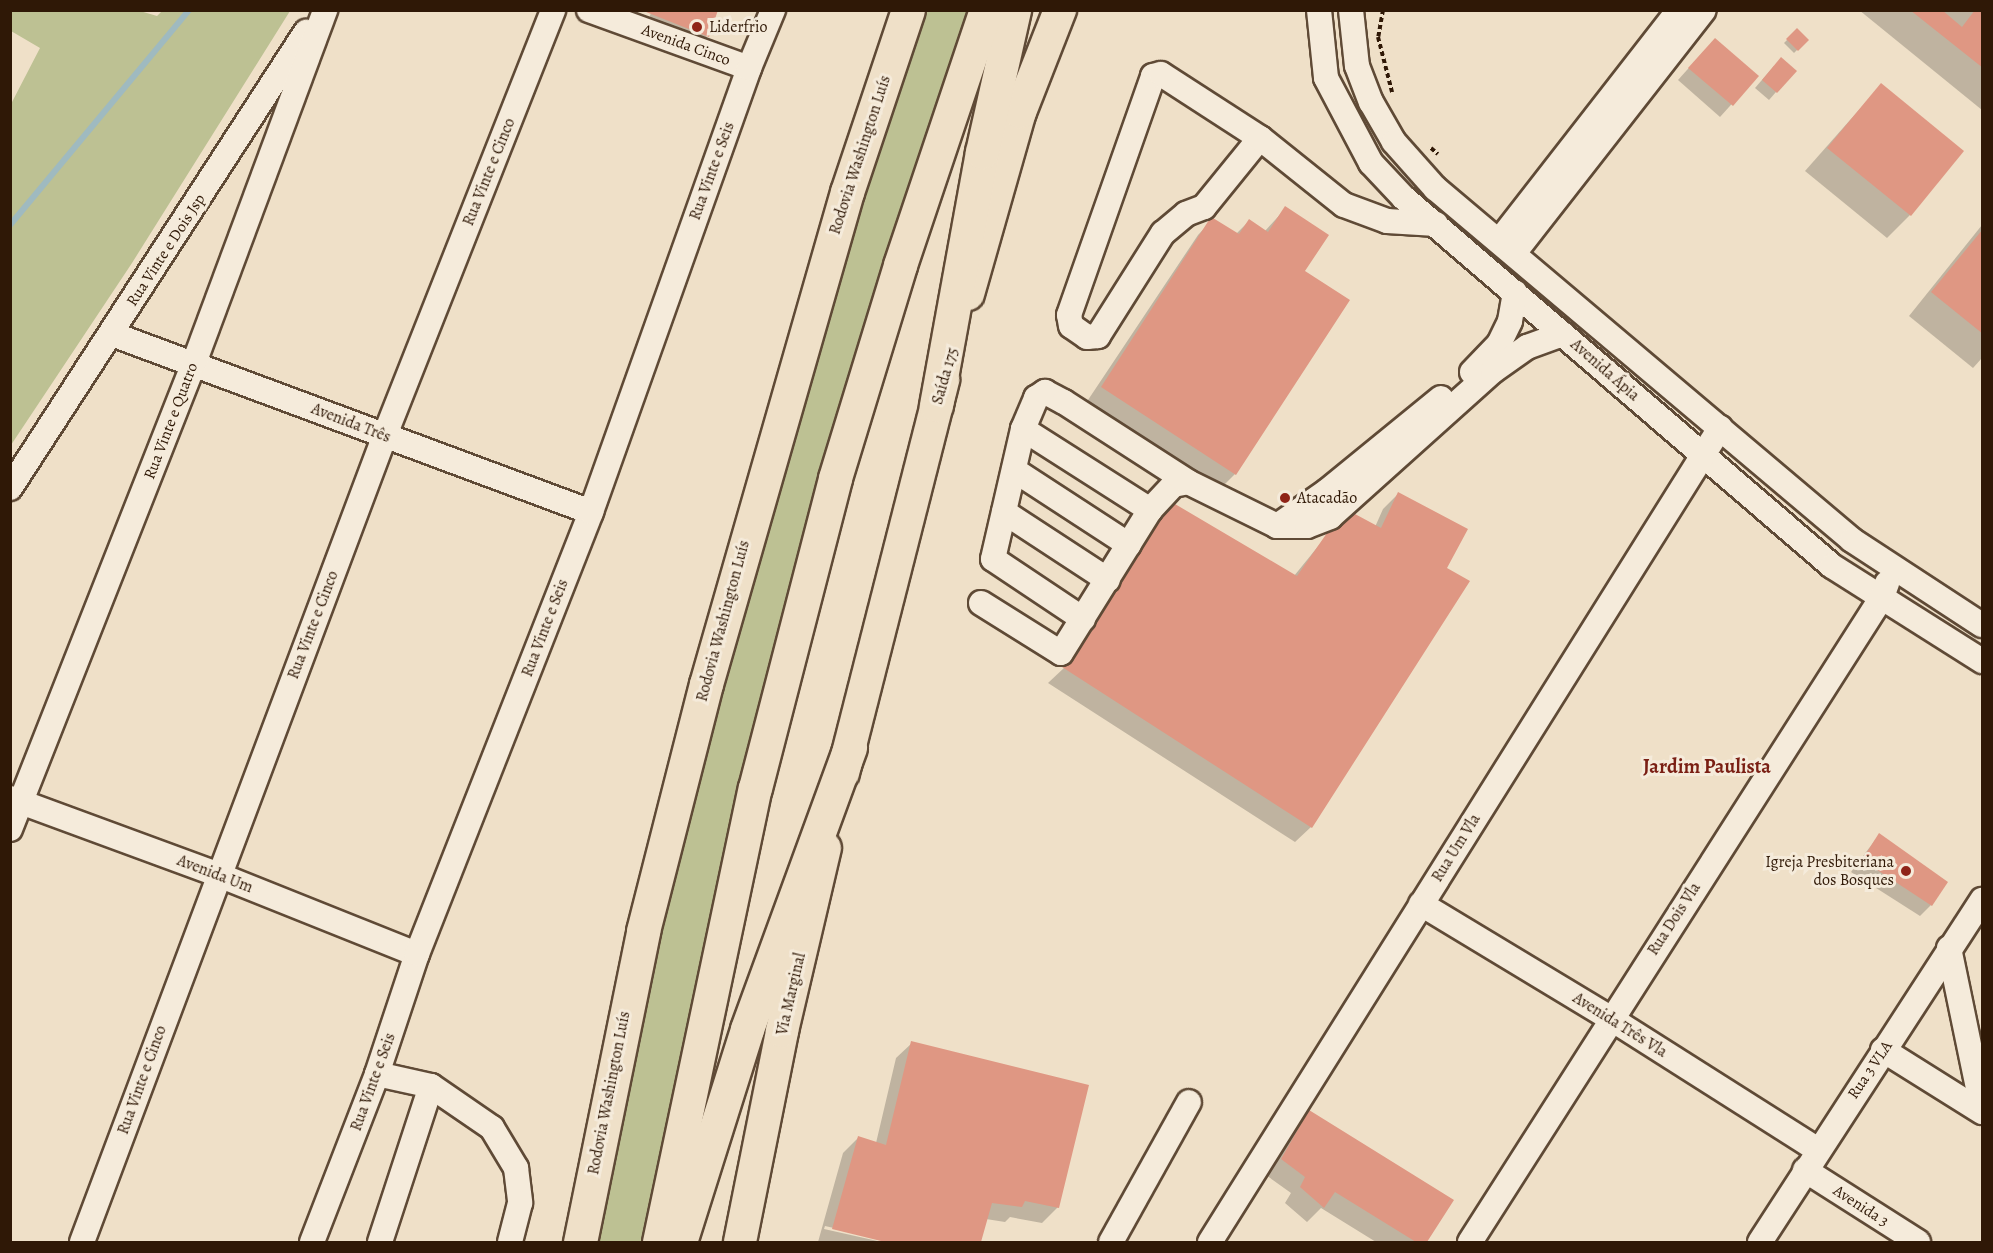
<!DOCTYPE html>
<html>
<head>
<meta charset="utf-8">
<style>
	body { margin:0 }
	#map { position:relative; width:1993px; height:1253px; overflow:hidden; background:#efe0c8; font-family:Alegreya,serif }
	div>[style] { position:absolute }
	.green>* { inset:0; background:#bdc193 }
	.shadow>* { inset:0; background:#0003 }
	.stream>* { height:6px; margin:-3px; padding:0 3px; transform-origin:3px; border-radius:3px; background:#9fbac0 }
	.building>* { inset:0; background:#df9783 }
	.path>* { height:4px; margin-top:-2px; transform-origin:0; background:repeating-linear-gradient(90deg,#2f1806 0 4.5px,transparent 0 7.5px) }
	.roads { filter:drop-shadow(2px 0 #5f4a36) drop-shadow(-2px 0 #5f4a36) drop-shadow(0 2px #5f4a36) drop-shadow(0 -2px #5f4a36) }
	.minor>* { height:24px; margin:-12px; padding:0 12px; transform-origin:12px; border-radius:12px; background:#f5ebdb }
	.major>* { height:32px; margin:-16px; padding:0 16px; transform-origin:16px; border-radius:16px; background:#efe0c8 }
	.highway>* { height:33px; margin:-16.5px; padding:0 16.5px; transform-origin:16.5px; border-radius:16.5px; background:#efe0c8 }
	.dots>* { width:16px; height:16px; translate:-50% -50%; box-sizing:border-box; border:3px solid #f5ebdb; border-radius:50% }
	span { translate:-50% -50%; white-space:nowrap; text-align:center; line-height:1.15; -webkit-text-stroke:6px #f5ebdb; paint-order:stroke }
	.poi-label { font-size:16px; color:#2f1806 }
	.left { translate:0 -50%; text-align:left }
	.right { translate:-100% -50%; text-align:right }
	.street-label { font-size:16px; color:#2f1806 }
	.quarter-label { font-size:20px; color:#7a1f14; font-weight:700 }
	.frame { position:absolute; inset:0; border:12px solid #2f1806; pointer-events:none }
</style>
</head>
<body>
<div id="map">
	<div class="green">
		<div style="clip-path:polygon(140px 11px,157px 16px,163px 10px,290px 11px,132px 263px,11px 445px,11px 104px,40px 48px,11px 31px,11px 11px)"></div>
		<div style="clip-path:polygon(920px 11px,971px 11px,646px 1242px,592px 1242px,669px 872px,811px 352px)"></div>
	</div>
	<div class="shadow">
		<div style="clip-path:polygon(652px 10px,707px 36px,700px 44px,647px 24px)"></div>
		<div style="clip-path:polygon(1859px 10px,1982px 10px,1982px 110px)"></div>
		<div style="clip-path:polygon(1797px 30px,1807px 40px,1794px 53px,1784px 43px)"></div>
		<div style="clip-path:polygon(1704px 51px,1757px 76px,1720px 117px,1678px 80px)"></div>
		<div style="clip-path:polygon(1774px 66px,1776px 92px,1769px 100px,1755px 88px)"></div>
		<div style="clip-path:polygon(1881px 85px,1910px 215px,1887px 238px,1805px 171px)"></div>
		<div style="clip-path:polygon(1286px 208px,1303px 272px,1348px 300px,1235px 474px,1219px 490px,1086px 403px,1198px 235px,1213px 219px,1236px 234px,1249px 221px,1265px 231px)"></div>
		<div style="clip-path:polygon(1982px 225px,1982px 358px,1973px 368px,1909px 316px)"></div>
		<div style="clip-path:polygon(1398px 494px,1311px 827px,1295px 842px,1048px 683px,1065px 667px,1146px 536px,1160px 521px,1294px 576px,1328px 534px,1375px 527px,1383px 509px)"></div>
		<div style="clip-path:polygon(1879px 835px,1931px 905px,1920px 916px,1851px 872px)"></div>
		<div style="clip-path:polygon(912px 1043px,1058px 1207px,1042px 1223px,1010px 1217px,1005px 1222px,986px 1219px,980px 1242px,895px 1242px,825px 1226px,824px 1229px,882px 1242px,818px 1242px,843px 1153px,859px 1137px,876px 1143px,896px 1058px)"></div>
		<div style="clip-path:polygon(1310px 1112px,1452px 1200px,1426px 1242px,1376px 1242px,1321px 1208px,1307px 1222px,1285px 1203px,1291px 1193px,1266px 1175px,1294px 1128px)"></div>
	</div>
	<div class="stream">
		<div style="left:10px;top:225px;width:280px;rotate:-50.2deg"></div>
	</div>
	<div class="building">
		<div style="clip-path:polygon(641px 10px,718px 10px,709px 37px)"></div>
		<div style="clip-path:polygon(1910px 10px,1942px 10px,1962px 27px,1975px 10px,1983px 10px,1983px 68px)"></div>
		<div style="clip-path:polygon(1797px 28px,1809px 40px,1798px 51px,1786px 39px)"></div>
		<div style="clip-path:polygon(1715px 38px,1759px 76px,1733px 106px,1688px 68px)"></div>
		<div style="clip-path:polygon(1781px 57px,1797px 71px,1777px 93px,1762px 80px)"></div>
		<div style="clip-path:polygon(1881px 83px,1964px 151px,1911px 216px,1827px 148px)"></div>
		<div style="clip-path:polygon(1285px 206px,1329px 235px,1305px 271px,1350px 300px,1236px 475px,1101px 387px,1209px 220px,1213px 218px,1239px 234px,1249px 219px,1268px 232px)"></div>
		<div style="clip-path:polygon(1983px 229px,1983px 334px,1931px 292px)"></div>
		<div style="clip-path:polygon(1398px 492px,1468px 529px,1447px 568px,1470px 581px,1312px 828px,1062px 667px,1073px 661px,1161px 519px,1175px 504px,1297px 576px,1327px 533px,1355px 514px,1381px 528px)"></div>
		<div style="clip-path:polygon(1879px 833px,1948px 882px,1932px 906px,1862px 860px)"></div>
		<div style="clip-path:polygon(911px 1041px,1089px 1085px,1059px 1208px,1025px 1201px,1022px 1207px,992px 1203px,981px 1242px,885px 1242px,832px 1229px,858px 1136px,886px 1145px)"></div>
		<div style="clip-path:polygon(1309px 1110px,1454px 1200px,1427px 1242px,1416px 1242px,1335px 1192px,1324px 1208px,1300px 1187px,1305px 1177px,1281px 1159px)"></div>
	</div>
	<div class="path">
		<div style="left:1383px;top:10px;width:27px;rotate:100deg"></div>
		<div style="left:1378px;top:37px;width:57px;rotate:75.7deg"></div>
		<div style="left:1431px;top:148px;width:9px;rotate:41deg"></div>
	</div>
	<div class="roads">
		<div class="minor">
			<div style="left:589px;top:10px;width:170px;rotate:19.9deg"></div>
			<div style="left:1319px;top:10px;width:68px;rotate:84.1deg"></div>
			<div style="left:1326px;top:78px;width:96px;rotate:62.1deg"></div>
			<div style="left:1371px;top:163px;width:48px;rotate:46.7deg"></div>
			<div style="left:1404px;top:198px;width:564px;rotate:40.69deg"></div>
			<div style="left:1832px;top:566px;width:178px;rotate:32.3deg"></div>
			<div style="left:1351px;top:10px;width:56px;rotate:83.9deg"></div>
			<div style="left:1357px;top:66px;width:39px;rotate:69deg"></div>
			<div style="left:1371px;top:102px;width:46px;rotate:60.1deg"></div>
			<div style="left:1394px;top:142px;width:62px;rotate:48.3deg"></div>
			<div style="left:1435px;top:188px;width:546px;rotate:40.17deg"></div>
			<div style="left:1852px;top:540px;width:155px;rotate:33.2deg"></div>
			<div style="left:1260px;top:138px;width:89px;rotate:129.1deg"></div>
			<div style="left:1204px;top:207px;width:19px;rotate:159deg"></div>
			<div style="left:1186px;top:214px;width:30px;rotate:140deg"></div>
			<div style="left:1163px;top:233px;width:122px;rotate:122.3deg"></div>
			<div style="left:1098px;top:336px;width:11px;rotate:175deg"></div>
			<div style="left:1087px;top:337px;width:19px;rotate:-145deg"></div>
			<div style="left:1071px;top:326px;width:11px;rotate:-100deg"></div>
			<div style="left:1069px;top:315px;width:253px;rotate:-70.6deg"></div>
			<div style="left:1153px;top:76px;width:8px;rotate:-14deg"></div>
			<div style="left:1161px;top:74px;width:118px;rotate:32.9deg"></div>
			<div style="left:1260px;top:138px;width:107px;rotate:38.6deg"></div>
			<div style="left:1344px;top:205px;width:46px;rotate:20.4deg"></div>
			<div style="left:1387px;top:221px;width:49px;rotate:3.5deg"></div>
			<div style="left:1499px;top:241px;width:293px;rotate:-52.1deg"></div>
			<div style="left:1514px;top:253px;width:308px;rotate:-52deg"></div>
			<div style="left:112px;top:334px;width:511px;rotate:20.39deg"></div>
			<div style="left:1472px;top:372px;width:39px;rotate:-46deg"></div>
			<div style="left:1499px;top:344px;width:25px;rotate:-64deg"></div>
			<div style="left:1510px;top:321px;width:29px;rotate:-80deg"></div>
			<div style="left:1023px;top:429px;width:151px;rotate:32.5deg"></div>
			<div style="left:1014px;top:470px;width:137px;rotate:33.1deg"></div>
			<div style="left:10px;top:488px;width:544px;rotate:-57.01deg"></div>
			<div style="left:1004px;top:512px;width:124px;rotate:33.2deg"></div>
			<div style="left:1277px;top:526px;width:61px;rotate:-35deg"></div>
			<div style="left:1327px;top:491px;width:147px;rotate:-39.2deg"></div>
			<div style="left:981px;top:603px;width:94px;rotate:32deg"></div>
			<div style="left:1061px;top:653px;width:168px;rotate:-58.1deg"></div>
			<div style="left:1150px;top:510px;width:34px;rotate:-47deg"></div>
			<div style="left:1173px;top:485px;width:15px;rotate:-11deg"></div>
			<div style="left:1188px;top:482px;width:99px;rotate:26.3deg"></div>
			<div style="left:1277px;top:526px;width:30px"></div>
			<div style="left:1307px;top:526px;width:25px;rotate:-21deg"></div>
			<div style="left:1330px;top:517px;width:219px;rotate:-41.9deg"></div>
			<div style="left:1493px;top:371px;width:42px;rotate:-35.2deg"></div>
			<div style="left:1527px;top:347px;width:38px;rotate:-20deg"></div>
			<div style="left:1083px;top:619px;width:108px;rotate:-146.3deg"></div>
			<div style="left:993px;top:559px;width:133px;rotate:-77deg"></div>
			<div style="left:1023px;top:429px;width:34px;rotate:-67deg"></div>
			<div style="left:1036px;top:398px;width:11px;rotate:-34deg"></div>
			<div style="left:1045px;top:392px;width:21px;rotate:28deg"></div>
			<div style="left:1064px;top:402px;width:148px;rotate:32.8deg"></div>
			<div style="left:10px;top:798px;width:223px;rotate:20.2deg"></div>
			<div style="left:219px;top:875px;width:213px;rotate:21.8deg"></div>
			<div style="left:10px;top:829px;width:501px;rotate:-68.45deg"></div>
			<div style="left:194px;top:363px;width:377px;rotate:-69.6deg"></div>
			<div style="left:1421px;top:904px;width:221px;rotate:31.1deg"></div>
			<div style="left:1610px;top:1018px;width:246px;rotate:32.4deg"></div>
			<div style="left:1949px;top:948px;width:163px;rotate:78.3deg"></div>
			<div style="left:1883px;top:1050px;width:117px;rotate:32.1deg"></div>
			<div style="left:377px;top:1074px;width:55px;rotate:12.5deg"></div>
			<div style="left:431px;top:1086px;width:74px;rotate:34.5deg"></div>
			<div style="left:492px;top:1128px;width:47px;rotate:59deg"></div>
			<div style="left:516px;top:1168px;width:35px;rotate:83deg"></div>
			<div style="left:520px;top:1203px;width:40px;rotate:104.4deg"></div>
			<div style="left:1805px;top:1170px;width:134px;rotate:32.5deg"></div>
			<div style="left:82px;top:1242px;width:862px;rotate:-69.42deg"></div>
			<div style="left:385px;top:435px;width:457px;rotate:-68.4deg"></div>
			<div style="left:312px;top:1242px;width:180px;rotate:-68.8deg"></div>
			<div style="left:377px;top:1074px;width:126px;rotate:-71.6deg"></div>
			<div style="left:417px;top:954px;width:475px;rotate:-68.5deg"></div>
			<div style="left:591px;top:512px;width:471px;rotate:-70.4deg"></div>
			<div style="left:749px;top:68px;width:63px;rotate:-67.5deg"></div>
			<div style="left:380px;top:1242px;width:164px;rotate:-71.9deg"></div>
			<div style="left:1111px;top:1242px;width:160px;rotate:-60.9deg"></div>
			<div style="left:1210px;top:1242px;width:961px;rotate:-57.93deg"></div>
			<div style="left:1470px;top:1242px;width:765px;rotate:-57.43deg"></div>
			<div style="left:1882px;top:597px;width:15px;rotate:-70deg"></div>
			<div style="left:1760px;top:1242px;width:408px;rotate:-57deg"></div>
		</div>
		<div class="major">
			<div style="left:968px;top:294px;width:189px;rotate:-74.1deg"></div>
			<div style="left:1020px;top:112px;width:110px;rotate:-68.6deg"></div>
			<div style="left:843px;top:773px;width:406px;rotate:-75.7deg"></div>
			<div style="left:740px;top:1242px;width:215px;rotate:-78.7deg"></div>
			<div style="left:782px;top:1031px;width:188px;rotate:-76.8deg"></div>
		</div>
		<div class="highway">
			<div style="left:936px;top:405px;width:257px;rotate:-79.7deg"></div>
			<div style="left:982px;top:152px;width:146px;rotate:-77.3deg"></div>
			<div style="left:580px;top:1242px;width:317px;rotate:-78.5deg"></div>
			<div style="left:643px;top:931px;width:255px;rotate:-75.7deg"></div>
			<div style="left:706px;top:684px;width:512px;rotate:-74.01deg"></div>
			<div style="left:847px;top:192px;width:192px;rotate:-71.5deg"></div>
			<div style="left:659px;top:1242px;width:464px;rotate:-78.1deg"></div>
			<div style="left:755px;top:788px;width:320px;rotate:-75.5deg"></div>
			<div style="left:835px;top:478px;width:223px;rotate:-73deg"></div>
			<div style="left:900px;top:265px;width:269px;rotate:-71.4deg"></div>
			<div style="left:680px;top:1242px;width:223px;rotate:-72.5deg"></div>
			<div style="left:747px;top:1029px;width:300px;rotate:-69.9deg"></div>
		</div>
	</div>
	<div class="dots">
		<div style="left:697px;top:27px;background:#8f2418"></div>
		<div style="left:1285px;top:498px;background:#8f2418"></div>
		<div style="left:1906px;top:871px;background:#8f2418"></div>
	</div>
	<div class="poi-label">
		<span class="left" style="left:709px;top:27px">Liderfrio</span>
		<span class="left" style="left:1297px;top:498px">Atacadão</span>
		<span class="right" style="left:1894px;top:871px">Igreja Presbiteriana<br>dos Bosques</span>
	</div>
	<div class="street-label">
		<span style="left:686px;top:45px;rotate:20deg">Avenida Cinco</span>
		<span style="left:860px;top:155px;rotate:-72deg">Rodovia Washington Luís</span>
		<span style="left:712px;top:171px;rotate:-70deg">Rua Vinte e Seis</span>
		<span style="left:489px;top:172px;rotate:-68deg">Rua Vinte e Cinco</span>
		<span style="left:166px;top:250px;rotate:-57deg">Rua Vinte e Dois Jsp</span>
		<span style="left:1605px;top:370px;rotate:41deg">Avenida Ápia</span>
		<span style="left:945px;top:376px;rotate:-74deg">Saída 175</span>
		<span style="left:171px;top:421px;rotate:-69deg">Rua Vinte e Quatro</span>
		<span style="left:351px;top:423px;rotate:21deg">Avenida Três</span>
		<span style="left:723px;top:621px;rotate:-75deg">Rodovia Washington Luís</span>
		<span style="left:313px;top:625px;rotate:-69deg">Rua Vinte e Cinco</span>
		<span style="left:545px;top:628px;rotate:-69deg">Rua Vinte e Seis</span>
		<span style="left:1456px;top:848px;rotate:-58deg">Rua Um Vla</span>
		<span style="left:215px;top:874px;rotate:21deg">Avenida Um</span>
		<span style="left:1674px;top:919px;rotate:-57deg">Rua Dois Vla</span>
		<span style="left:791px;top:994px;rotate:-77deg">Via Marginal</span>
		<span style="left:1620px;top:1025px;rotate:32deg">Avenida Três Vla</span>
		<span style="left:1870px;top:1070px;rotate:-56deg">Rua 3 VLA</span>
		<span style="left:142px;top:1080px;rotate:-70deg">Rua Vinte e Cinco</span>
		<span style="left:373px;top:1082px;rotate:-70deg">Rua Vinte e Seis</span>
		<span style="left:609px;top:1093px;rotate:-79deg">Rodovia Washington Luís</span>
		<span style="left:1861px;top:1206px;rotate:33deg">Avenida 3</span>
	</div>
	<div class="quarter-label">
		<span style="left:1707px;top:766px">Jardim Paulista</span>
	</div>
	<div class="frame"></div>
</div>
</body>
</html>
